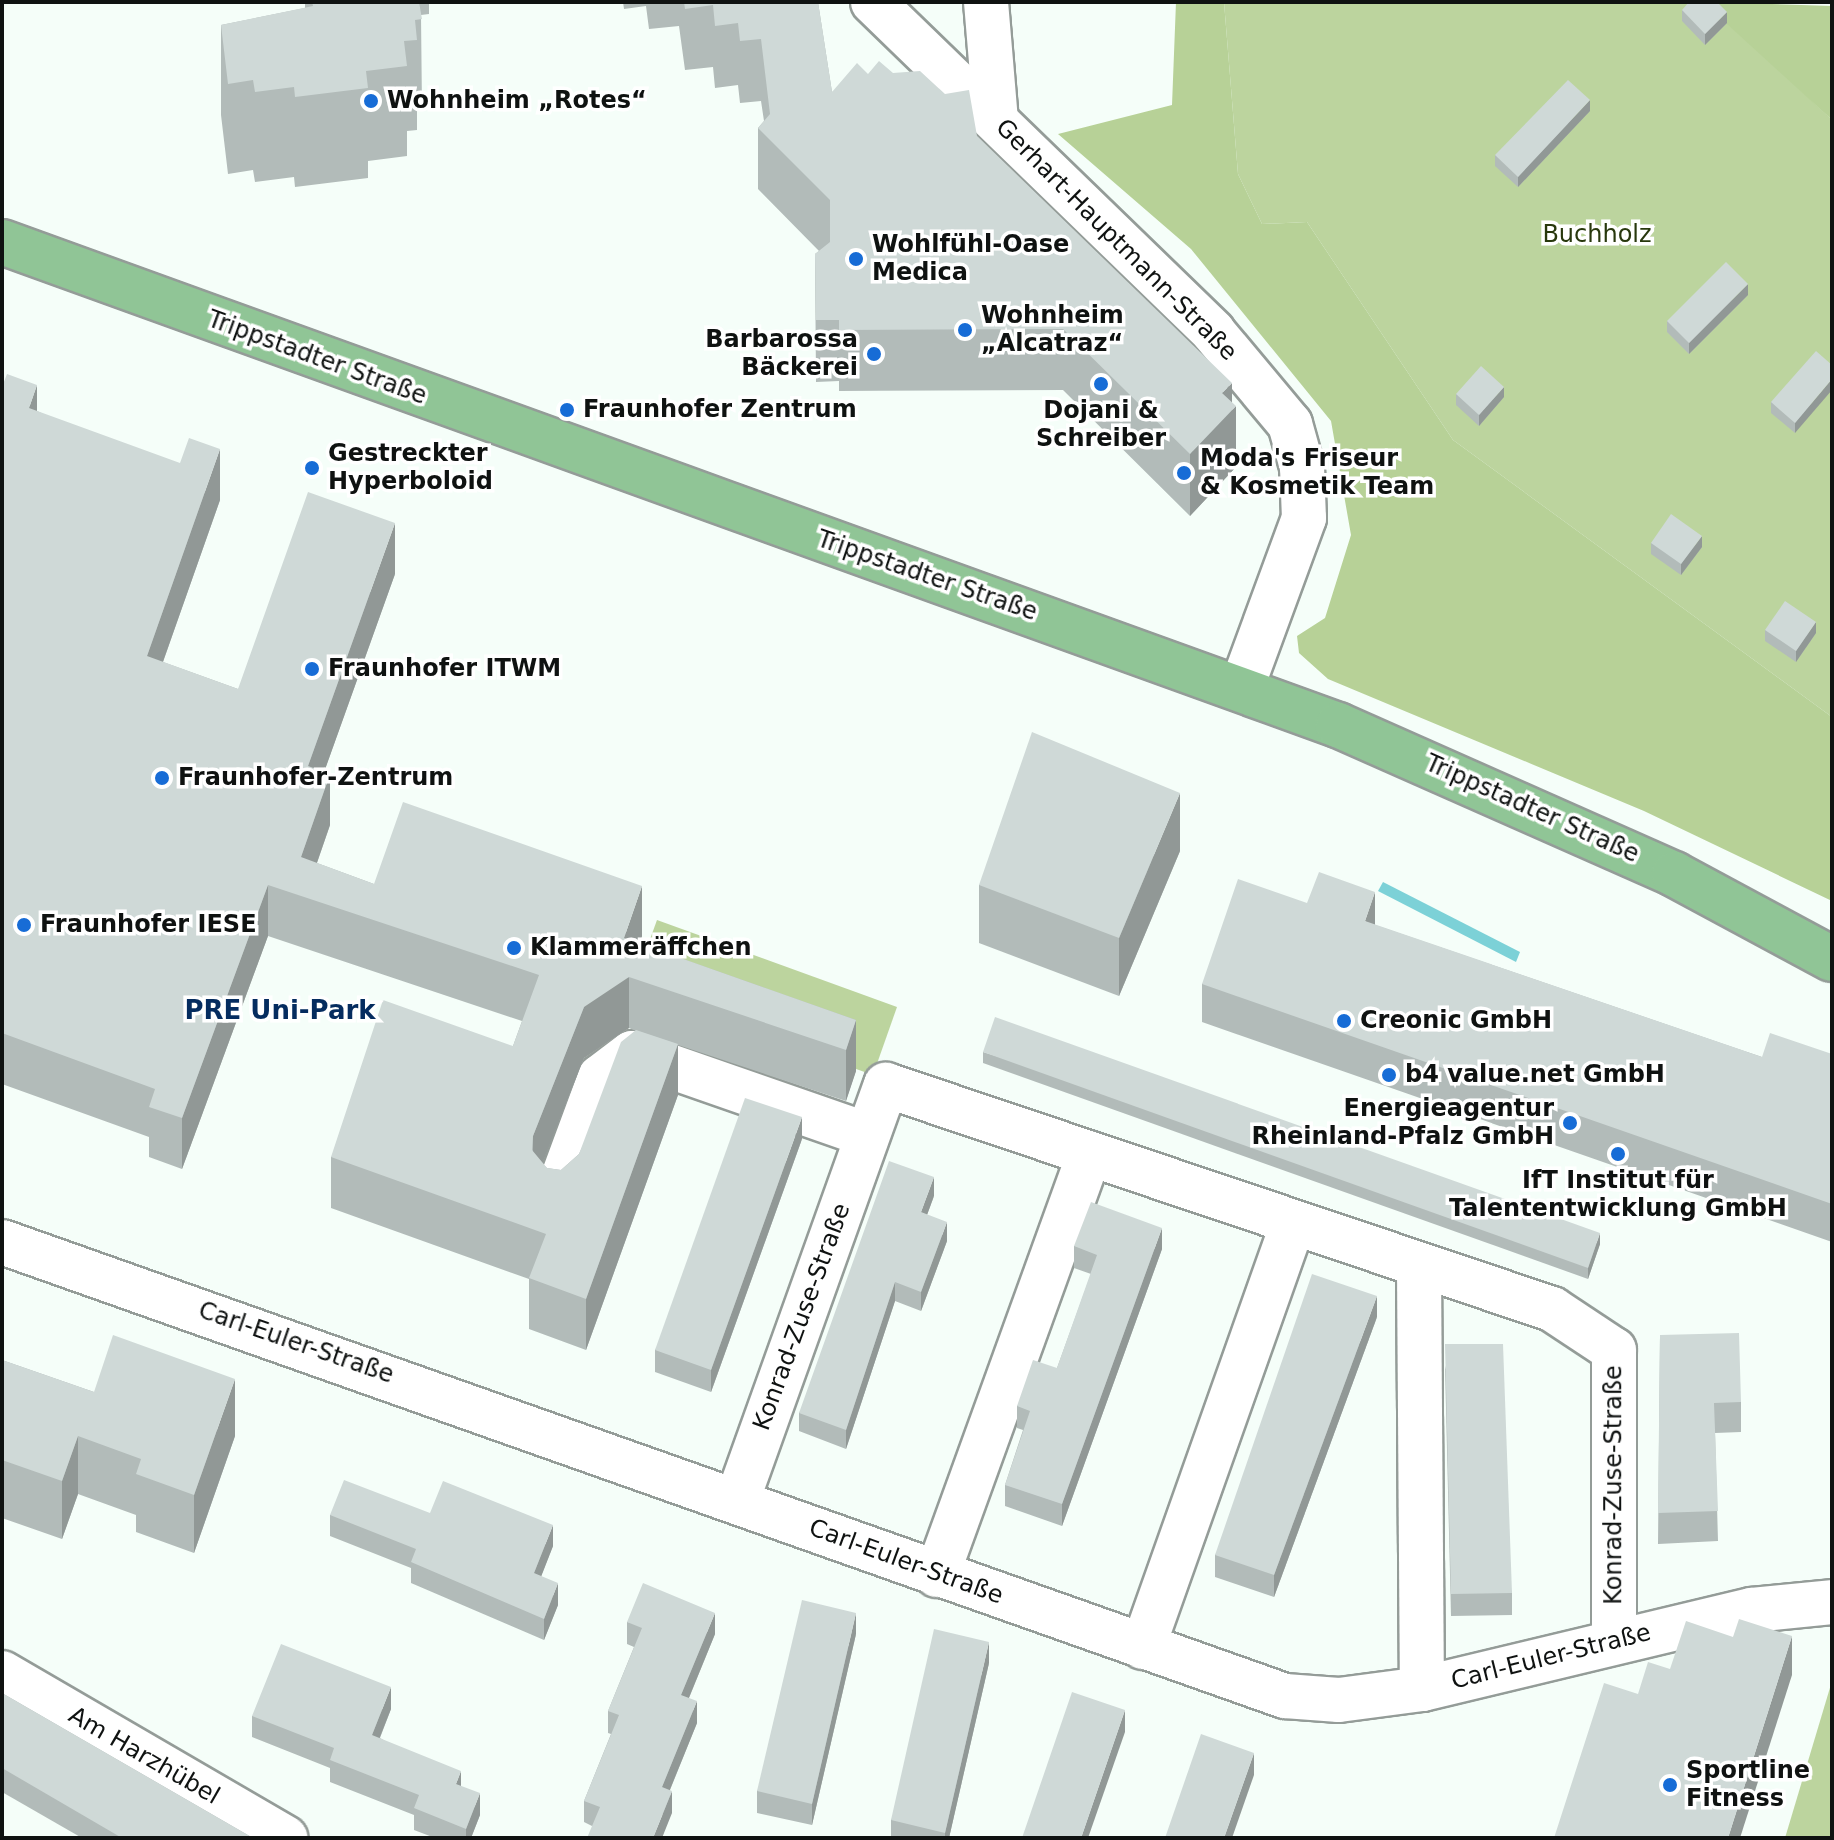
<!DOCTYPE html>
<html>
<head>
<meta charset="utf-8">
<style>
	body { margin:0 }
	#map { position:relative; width:1834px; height:1840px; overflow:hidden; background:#f5fef9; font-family:"DejaVu Sans",sans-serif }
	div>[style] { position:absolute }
	.green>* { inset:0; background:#bcd49e }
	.forest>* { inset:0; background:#b7d197 }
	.water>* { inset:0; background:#7cd1d7 }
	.roads { filter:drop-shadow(2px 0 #949c98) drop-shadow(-2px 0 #949c98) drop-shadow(0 2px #949c98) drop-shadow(0 -2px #949c98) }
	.minor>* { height:44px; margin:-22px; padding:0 22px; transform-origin:22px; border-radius:22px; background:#fff }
	.major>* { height:44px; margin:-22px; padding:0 22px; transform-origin:22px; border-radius:22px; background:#90c596 }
	.wall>* { inset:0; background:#b2bbb9 }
	.shaded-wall>* { inset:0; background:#919896 }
	.building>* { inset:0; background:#cfd9d7 }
	.dots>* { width:22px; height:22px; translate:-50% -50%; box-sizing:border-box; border:4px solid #fff; border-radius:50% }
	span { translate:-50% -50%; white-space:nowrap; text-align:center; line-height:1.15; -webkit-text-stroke:7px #fff; paint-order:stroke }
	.poi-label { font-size:24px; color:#0f1211; font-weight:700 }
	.left { translate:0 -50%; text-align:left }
	.right { translate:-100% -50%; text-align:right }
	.park-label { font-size:24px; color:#28380d }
	.street-label { font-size:24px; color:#0f1211 }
	.neighbourhood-label { font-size:26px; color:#052c5f; font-weight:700 }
	.frame { position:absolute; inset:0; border:4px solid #0f1211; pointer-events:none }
</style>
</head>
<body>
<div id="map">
	<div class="green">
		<div style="clip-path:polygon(1224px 2px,1708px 2px,1832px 120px,1832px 717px,1453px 440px,1307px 222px,1262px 224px,1238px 174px)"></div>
		<div style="clip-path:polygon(657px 920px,897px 1007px,873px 1075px,632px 989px)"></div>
		<div style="clip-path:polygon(1832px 1681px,1832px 1838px,1785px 1838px)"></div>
	</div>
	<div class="forest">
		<div style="clip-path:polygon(1176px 2px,1224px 2px,1238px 174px,1262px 224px,1307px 222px,1453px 440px,1832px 717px,1832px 901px,1644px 811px,1328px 679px,1299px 653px,1297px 636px,1325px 618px,1351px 535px,1331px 421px,1191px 249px,1058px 134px,1172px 105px)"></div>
		<div style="clip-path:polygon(1708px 2px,1832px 6px,1832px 120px,1715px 13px)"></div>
	</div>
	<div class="water">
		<div style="clip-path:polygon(1383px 882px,1520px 952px,1516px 962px,1378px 891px)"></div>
	</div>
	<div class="roads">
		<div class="minor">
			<div style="left:873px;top:2px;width:474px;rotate:44.1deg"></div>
			<div style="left:1213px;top:332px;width:120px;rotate:50.1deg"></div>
			<div style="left:1290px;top:424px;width:45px;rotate:74.4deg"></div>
			<div style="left:1302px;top:467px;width:51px;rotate:87.8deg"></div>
			<div style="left:1304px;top:518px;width:182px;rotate:110.2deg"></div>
			<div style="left:986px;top:2px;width:118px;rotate:85.2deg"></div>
			<div style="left:556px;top:1196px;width:127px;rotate:-69.7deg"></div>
			<div style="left:600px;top:1077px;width:40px;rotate:-37deg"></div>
			<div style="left:632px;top:1053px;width:249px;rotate:19.2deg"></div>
			<div style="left:2px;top:1242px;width:1361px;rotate:19.49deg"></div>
			<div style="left:1285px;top:1696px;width:54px;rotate:4.2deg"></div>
			<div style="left:1339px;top:1700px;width:84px;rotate:-7.5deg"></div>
			<div style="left:1422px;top:1689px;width:339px;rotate:-13.5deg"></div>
			<div style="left:1752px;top:1610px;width:80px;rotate:-5.7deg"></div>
			<div style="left:1419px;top:1268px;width:421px;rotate:89.6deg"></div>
			<div style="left:738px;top:1498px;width:439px;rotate:-70.3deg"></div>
			<div style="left:886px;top:1085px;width:703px;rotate:18.59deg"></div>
			<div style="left:1552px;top:1309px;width:74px;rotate:33.5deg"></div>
			<div style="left:1614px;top:1350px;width:291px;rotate:90deg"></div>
			<div style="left:937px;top:1575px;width:448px;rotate:-70.1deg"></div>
			<div style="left:1143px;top:1647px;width:446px;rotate:-70.5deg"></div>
			<div style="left:2px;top:1673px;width:328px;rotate:30.2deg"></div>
		</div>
		<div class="major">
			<div style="left:2px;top:242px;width:1421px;rotate:19.88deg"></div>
			<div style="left:1338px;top:725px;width:368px;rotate:23.9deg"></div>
			<div style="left:1674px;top:874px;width:179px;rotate:28.3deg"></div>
		</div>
	</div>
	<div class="wall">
		<div style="clip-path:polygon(305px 2px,429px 2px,429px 14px,421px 15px,422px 109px,417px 110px,417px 130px,407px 131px,407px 156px,368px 161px,368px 178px,295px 187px,294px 177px,255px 182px,253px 170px,228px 174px,221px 115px,221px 25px,305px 8px)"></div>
		<div style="clip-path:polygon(623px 2px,818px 2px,832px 92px,868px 74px,893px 73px,977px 136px,1232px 402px,1236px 467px,1190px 516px,1063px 390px,839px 391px,839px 381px,816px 382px,815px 254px,819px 251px,758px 189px,758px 128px,764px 121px,761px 101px,740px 103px,738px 85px,715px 88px,713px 67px,685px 70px,679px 26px,649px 29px,646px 6px,624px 9px)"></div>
		<div style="clip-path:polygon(1682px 10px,1727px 23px,1705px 45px,1682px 21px)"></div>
		<div style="clip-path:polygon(1590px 111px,1518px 187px,1495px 166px,1495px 155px)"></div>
		<div style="clip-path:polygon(1748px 295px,1689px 354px,1667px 332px,1667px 321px)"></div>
		<div style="clip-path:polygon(1832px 365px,1795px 433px,1771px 413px,1771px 402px)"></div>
		<div style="clip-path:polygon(evenodd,2px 387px,37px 411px,220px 500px,163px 662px,238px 689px,395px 574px,324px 772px,330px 825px,317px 863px,374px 884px,642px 936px,640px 944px,856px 1020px,856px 1071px,846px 1101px,678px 1045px,678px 1095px,586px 1350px,529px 1329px,529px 1279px,331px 1208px,331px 1157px,513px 1046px,522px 1021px,268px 936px,182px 1169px,149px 1157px,149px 1137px,2px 1084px,2px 387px,629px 1028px,636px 1031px,579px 1154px,561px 1170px,547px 1168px,542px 1163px,584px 1058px,629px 1028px)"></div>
		<div style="clip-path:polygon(1456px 394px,1504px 397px,1479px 426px,1456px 405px)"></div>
		<div style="clip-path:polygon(1651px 543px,1702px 547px,1681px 575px,1651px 554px)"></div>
		<div style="clip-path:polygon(1765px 630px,1816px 633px,1796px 662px,1765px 641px)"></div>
		<div style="clip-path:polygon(1180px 851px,1119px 996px,979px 943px,979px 885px)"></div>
		<div style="clip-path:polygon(1307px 903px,1375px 925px,1762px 1057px,1832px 1054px,1832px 1242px,1202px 1022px,1202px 984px)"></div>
		<div style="clip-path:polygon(983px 1052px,1600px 1244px,1588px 1279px,983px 1063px)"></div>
		<div style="clip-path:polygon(802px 1139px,711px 1392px,655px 1372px,655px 1350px)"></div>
		<div style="clip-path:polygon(934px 1196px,927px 1215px,947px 1241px,921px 1311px,895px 1301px,846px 1449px,799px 1431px,799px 1413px)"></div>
		<div style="clip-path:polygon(1074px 1246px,1162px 1249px,1062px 1526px,1005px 1506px,1005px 1485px,1023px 1430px,1017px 1428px,1017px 1406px,1057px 1368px,1091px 1274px,1074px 1268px)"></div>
		<div style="clip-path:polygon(1377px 1317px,1274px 1597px,1215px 1577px,1215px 1555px)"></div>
		<div style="clip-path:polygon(1660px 1335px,1741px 1402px,1741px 1432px,1715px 1433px,1718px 1541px,1658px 1544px)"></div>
		<div style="clip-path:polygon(2px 1360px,94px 1392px,235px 1436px,194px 1553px,136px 1532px,136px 1515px,78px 1494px,62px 1539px,2px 1518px)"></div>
		<div style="clip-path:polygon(1445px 1366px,1512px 1593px,1512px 1615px,1451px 1616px)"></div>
		<div style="clip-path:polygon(430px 1513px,553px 1546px,541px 1576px,558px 1605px,544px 1640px,411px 1583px,411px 1568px,330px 1536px,330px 1515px)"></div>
		<div style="clip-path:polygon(627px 1622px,715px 1634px,689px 1698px,697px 1723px,670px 1790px,672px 1813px,592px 1826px,584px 1822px,584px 1801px,611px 1734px,608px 1733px,608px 1711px,634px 1647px,627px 1644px)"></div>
		<div style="clip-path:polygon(856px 1634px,812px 1825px,757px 1813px,757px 1791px)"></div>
		<div style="clip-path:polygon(989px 1663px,949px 1838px,891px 1838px,891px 1820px)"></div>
		<div style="clip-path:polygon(2px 1693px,253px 1838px,82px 1838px,2px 1792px)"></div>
		<div style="clip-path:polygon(391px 1709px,380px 1738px,461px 1786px,480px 1815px,471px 1838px,435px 1838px,414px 1830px,414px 1815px,330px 1782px,330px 1768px,252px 1737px,252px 1716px)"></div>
	</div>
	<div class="shaded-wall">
		<div style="clip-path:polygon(1727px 12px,1727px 23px,1705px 45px,1705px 34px)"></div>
		<div style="clip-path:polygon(1590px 100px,1590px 111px,1518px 187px,1518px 177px)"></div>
		<div style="clip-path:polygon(1748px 284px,1748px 295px,1689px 354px,1689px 343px)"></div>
		<div style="clip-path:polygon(1832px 379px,1832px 390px,1795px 433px,1795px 423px)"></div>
		<div style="clip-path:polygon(1232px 383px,1232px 410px,1236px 406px,1236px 467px,1190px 516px,1190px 454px,1222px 393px)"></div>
		<div style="clip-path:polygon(37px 385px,37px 436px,29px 408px)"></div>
		<div style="clip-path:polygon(1504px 387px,1504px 397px,1479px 426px,1479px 415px)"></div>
		<div style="clip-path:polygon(220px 449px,220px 500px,147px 707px,147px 656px)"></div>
		<div style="clip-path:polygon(395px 523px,395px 574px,308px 817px,308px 766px)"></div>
		<div style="clip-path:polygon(1702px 536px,1702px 547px,1681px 575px,1681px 564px)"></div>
		<div style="clip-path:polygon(1816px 622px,1816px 633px,1796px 662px,1796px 651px)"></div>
		<div style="clip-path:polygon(330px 774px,330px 825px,305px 897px,301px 857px)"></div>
		<div style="clip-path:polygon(1180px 793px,1180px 851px,1119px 996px,1119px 938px)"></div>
		<div style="clip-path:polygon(268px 885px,268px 936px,182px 1169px,182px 1118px)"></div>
		<div style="clip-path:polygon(642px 886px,642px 936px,628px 978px,629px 977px,629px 1028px,584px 1058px,533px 1187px,533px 1136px,584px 1007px,624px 938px)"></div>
		<div style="clip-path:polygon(1375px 892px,1375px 930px,1365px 921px)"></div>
		<div style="clip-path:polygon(856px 1020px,856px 1071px,846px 1101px,846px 1050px)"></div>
		<div style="clip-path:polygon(678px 1044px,678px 1095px,586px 1350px,586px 1299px)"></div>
		<div style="clip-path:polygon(802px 1117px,802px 1139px,711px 1392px,711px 1370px)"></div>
		<div style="clip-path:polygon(934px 1177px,934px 1196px,921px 1231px,921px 1212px)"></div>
		<div style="clip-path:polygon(947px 1222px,947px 1241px,921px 1311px,921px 1292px)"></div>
		<div style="clip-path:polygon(1162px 1228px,1162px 1249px,1062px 1526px,1062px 1504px)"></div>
		<div style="clip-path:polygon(1600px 1233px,1600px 1244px,1588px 1279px,1588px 1268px)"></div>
		<div style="clip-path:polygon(895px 1282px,895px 1301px,846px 1449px,846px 1430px)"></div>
		<div style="clip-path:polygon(1377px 1296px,1377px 1317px,1274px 1597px,1274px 1575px)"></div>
		<div style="clip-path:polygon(235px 1379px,235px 1436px,194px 1553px,194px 1495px)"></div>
		<div style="clip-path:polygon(78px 1436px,78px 1494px,62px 1539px,62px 1481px)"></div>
		<div style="clip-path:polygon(553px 1525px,553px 1546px,534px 1595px,534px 1573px)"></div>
		<div style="clip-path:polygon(558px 1583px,558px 1605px,544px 1640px,544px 1619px)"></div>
		<div style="clip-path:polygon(715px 1613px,715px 1634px,681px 1717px,681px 1695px)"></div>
		<div style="clip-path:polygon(856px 1613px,856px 1634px,812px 1825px,812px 1804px)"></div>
		<div style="clip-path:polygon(1792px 1636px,1792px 1675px,1740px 1838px,1728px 1838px)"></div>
		<div style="clip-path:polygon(989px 1642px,989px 1663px,949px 1838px,945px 1838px,945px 1833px)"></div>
		<div style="clip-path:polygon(391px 1687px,391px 1709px,372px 1757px,372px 1735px)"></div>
		<div style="clip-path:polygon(697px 1701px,697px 1723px,662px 1809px,662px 1787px)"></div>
		<div style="clip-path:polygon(1125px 1710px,1125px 1732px,1088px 1838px,1081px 1838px)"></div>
		<div style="clip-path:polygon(1254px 1753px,1254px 1775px,1232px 1838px,1224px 1838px)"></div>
		<div style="clip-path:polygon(461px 1771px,461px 1793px,456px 1784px)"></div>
		<div style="clip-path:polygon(672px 1791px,672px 1813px,662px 1838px,653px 1838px)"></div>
		<div style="clip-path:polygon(480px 1793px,480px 1815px,471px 1838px,466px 1838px,466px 1829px)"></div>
	</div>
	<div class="building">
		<div style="clip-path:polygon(312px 2px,419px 2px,422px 19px,415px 20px,417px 40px,404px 41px,407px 66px,366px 71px,368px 88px,295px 97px,294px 87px,255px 92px,253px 80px,228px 84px,221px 25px,313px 6px)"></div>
		<div style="clip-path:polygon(684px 2px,818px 2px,832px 92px,857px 63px,868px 74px,879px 61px,893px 73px,920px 71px,945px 94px,969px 90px,977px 136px,1232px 383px,1222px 393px,1236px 406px,1190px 454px,1063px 329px,839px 330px,839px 320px,816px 320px,815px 254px,830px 242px,830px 200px,758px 128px,770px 114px,761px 39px,740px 41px,738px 23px,715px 26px,713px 5px,685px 9px)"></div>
		<div style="clip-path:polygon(1689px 2px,1717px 2px,1727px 12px,1705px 34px,1682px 10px)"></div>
		<div style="clip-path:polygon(1568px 80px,1590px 100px,1518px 177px,1495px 155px)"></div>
		<div style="clip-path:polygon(1726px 262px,1748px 284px,1689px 343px,1667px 321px)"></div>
		<div style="clip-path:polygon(1816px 351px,1832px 365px,1832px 379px,1795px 423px,1771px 402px)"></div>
		<div style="clip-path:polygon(1481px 366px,1504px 387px,1479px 415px,1456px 394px)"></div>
		<div style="clip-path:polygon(7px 374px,37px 385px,29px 408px,180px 463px,189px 438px,220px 449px,147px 656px,238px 689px,308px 492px,395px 523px,308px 766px,330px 774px,301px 857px,374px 884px,403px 802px,642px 886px,624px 938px,856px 1020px,846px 1050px,629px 977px,584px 1007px,533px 1136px,532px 1150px,547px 1168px,561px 1170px,579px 1154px,621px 1042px,636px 1030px,678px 1044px,586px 1299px,529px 1278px,546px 1234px,331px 1157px,383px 1000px,513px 1046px,539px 975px,268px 885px,182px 1118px,149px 1107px,155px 1089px,2px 1033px,2px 387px)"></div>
		<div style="clip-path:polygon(1671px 514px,1702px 536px,1681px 564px,1651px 543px)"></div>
		<div style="clip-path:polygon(1785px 601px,1816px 622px,1796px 651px,1765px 630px)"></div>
		<div style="clip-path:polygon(1032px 732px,1180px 793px,1119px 938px,979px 885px)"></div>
		<div style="clip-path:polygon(1319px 872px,1375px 892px,1365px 921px,1762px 1057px,1770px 1033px,1832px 1054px,1832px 1204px,1202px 984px,1238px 879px,1307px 903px)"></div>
		<div style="clip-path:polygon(995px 1017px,1600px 1233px,1588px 1268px,983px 1052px)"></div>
		<div style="clip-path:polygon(745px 1098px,802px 1117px,711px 1370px,655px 1350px)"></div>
		<div style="clip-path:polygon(889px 1161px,934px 1177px,921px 1212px,947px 1222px,921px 1292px,895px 1282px,846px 1430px,799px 1413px)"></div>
		<div style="clip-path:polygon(1091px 1202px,1162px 1228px,1062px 1504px,1005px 1485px,1030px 1411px,1017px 1406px,1033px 1360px,1057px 1368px,1097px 1255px,1074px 1246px)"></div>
		<div style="clip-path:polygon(1312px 1274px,1377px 1296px,1274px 1575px,1215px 1555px)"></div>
		<div style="clip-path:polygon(1739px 1333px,1741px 1402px,1714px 1403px,1718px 1511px,1658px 1513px,1660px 1335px)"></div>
		<div style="clip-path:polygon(113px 1335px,235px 1379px,194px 1495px,136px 1474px,141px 1459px,78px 1436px,62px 1481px,2px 1460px,2px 1360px,94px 1392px)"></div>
		<div style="clip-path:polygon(1445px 1344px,1503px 1344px,1512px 1593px,1451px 1594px)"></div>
		<div style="clip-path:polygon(344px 1480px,430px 1513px,443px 1481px,553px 1525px,534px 1573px,558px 1583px,544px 1619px,411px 1562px,416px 1549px,330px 1515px)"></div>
		<div style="clip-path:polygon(643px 1583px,715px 1613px,681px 1695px,697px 1701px,662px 1787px,672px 1791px,653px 1838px,587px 1838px,600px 1807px,584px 1801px,619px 1715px,608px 1711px,642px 1628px,627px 1622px)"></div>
		<div style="clip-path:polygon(802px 1600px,856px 1613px,812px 1804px,757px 1791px)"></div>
		<div style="clip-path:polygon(1739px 1619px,1792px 1636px,1728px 1838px,1554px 1838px,1604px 1683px,1638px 1694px,1648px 1662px,1670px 1669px,1686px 1621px,1733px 1637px)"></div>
		<div style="clip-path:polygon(934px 1629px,989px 1642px,945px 1833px,891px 1820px)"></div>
		<div style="clip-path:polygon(281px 1644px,391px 1687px,372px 1735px,461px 1771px,456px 1784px,480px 1793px,466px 1829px,414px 1808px,419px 1795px,330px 1760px,334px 1748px,252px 1716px)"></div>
		<div style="clip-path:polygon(1072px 1692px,1125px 1710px,1081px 1838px,1022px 1838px)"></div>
		<div style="clip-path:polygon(2px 1693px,253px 1838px,122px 1838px,2px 1768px)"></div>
		<div style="clip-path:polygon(1201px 1734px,1254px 1753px,1224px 1838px,1165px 1838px)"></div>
	</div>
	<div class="dots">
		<div style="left:371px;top:101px;background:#176cd6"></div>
		<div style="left:856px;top:259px;background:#176cd6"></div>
		<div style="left:965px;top:330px;background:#176cd6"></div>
		<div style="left:874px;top:354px;background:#176cd6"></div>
		<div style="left:1101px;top:384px;background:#176cd6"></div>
		<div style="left:567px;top:410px;background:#176cd6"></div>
		<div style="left:312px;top:468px;background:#176cd6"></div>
		<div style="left:1184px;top:473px;background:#176cd6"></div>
		<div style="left:312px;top:669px;background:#176cd6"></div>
		<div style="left:162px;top:778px;background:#176cd6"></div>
		<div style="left:24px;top:925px;background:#176cd6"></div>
		<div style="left:514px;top:948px;background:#176cd6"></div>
		<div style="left:1344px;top:1021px;background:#176cd6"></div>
		<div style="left:1389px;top:1075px;background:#176cd6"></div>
		<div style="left:1570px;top:1123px;background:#176cd6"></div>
		<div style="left:1618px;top:1154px;background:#176cd6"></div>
		<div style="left:1670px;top:1785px;background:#176cd6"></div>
	</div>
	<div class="poi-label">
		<span class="left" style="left:387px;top:101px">Wohnheim „Rotes“</span>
		<span class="left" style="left:872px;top:259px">Wohlfühl-Oase<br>Medica</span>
		<span class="left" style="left:981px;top:330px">Wohnheim<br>„Alcatraz“</span>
		<span class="right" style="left:858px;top:354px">Barbarossa<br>Bäckerei</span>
		<span class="left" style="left:583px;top:410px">Fraunhofer Zentrum</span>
		<span style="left:1101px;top:425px">Dojani &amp;<br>Schreiber</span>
		<span class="left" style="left:328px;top:468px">Gestreckter<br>Hyperboloid</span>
		<span class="left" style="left:1200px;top:473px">Moda's Friseur<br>&amp; Kosmetik Team</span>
		<span class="left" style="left:328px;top:669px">Fraunhofer ITWM</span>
		<span class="left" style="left:178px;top:778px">Fraunhofer-Zentrum</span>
		<span class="left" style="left:40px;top:925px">Fraunhofer IESE</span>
		<span class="left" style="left:530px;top:948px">Klammeräffchen</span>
		<span class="left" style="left:1360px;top:1021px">Creonic GmbH</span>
		<span class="left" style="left:1405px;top:1075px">b4 value.net GmbH</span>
		<span class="right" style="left:1554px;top:1123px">Energieagentur<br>Rheinland-Pfalz GmbH</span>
		<span style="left:1618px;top:1195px">IfT Institut für<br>Talententwicklung GmbH</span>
		<span class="left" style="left:1686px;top:1785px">Sportline<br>Fitness</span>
	</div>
	<div class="park-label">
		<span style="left:1597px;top:235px">Buchholz</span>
	</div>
	<div class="street-label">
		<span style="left:1116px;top:240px;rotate:45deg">Gerhart-Hauptmann-Straße</span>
		<span style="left:317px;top:358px;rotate:20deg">Trippstadter Straße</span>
		<span style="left:927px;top:576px;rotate:19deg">Trippstadter Straße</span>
		<span style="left:1532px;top:809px;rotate:24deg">Trippstadter Straße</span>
		<span style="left:802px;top:1317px;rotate:-70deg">Konrad-Zuse-Straße</span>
		<span style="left:296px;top:1343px;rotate:19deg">Carl-Euler-Straße</span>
		<span style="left:1614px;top:1485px;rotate:-90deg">Konrad-Zuse-Straße</span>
		<span style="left:906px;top:1562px;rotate:20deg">Carl-Euler-Straße</span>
		<span style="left:1551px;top:1657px;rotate:-14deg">Carl-Euler-Straße</span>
		<span style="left:144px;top:1756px;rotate:30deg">Am Harzhübel</span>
	</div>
	<div class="neighbourhood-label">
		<span style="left:280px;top:1011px">PRE Uni-Park</span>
	</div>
	<div class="frame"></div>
</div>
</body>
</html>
